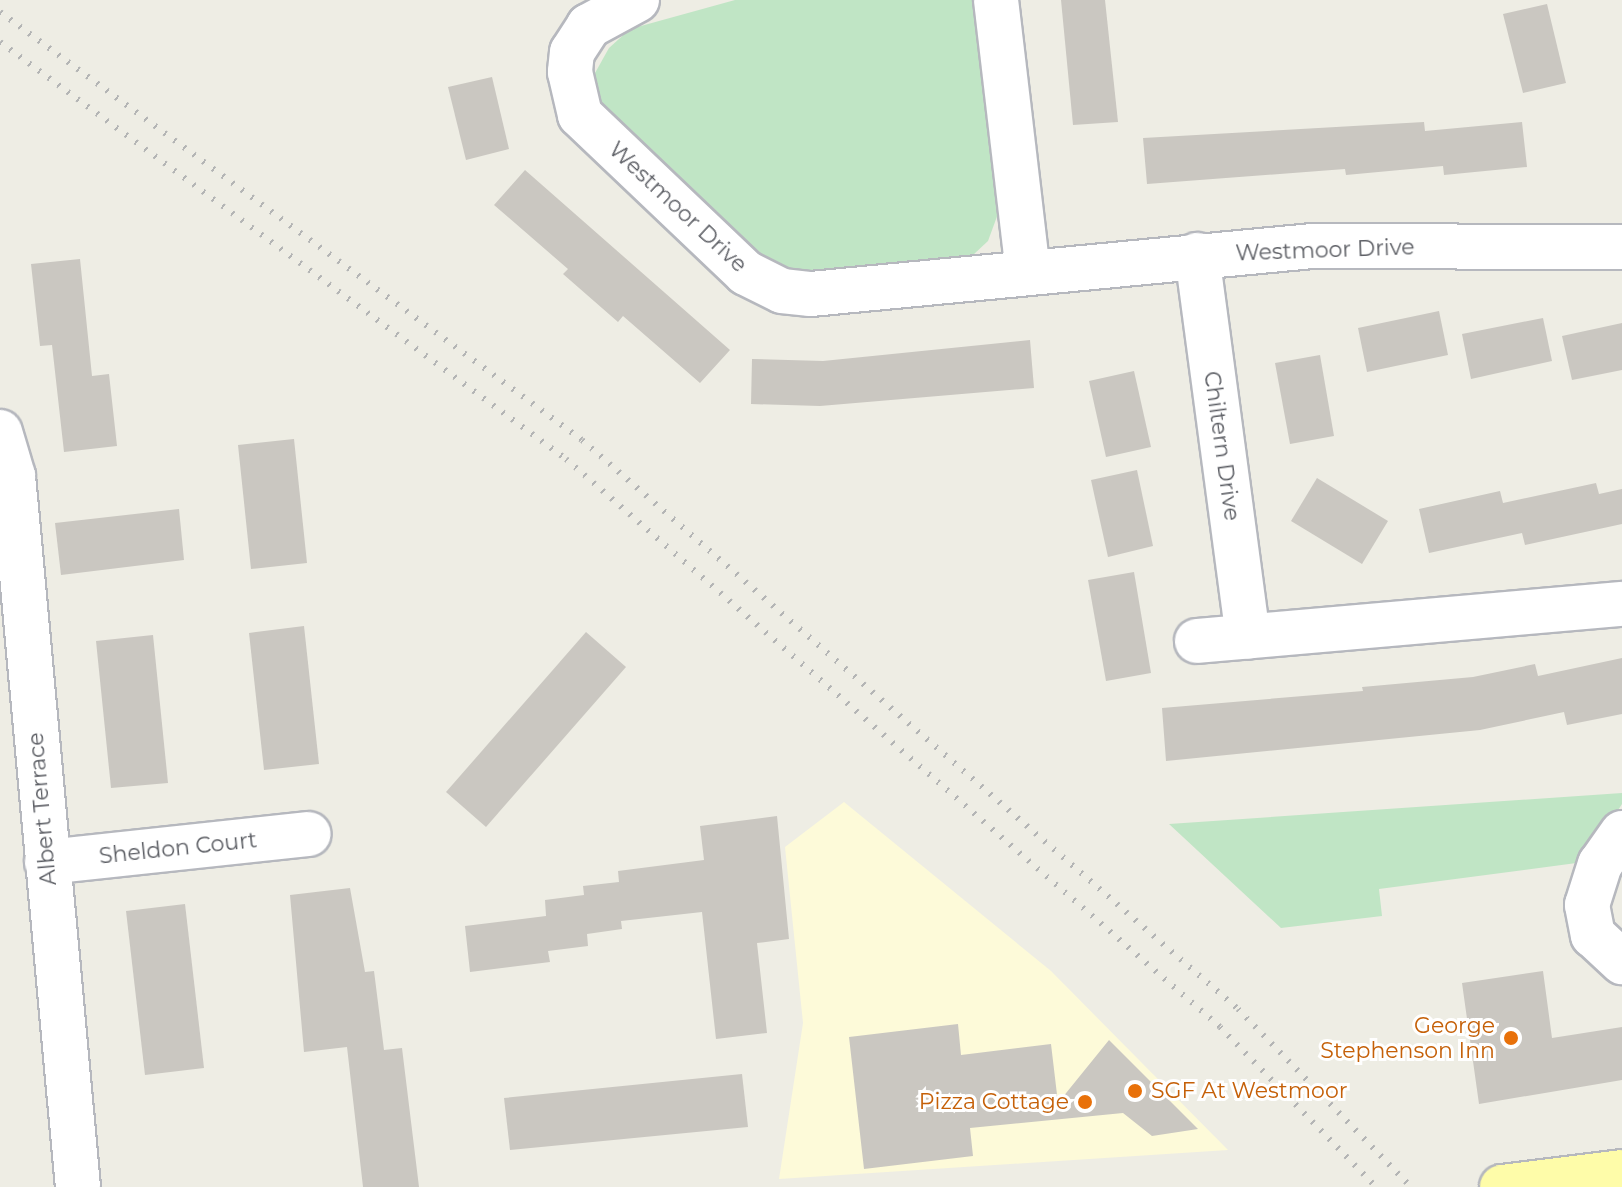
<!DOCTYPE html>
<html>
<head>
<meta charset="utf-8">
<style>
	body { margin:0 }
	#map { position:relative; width:1622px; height:1187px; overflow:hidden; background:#eeede4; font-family:Montserrat,sans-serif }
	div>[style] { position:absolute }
	.commercial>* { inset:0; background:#fdfad9 }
	.green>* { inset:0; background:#c0e5c5 }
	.building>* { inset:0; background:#cac7c1 }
	.roads { filter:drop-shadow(2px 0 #b6b8be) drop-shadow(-2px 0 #b6b8be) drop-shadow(0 2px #b6b8be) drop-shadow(0 -2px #b6b8be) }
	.minor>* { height:44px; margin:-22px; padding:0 22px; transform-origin:22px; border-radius:22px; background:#fff }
	.major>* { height:44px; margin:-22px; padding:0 22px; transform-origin:22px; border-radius:22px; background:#fefca9 }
	.rail>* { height:6px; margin-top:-3px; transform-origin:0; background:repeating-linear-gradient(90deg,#b4b5b5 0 2px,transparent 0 12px) }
	.dots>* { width:22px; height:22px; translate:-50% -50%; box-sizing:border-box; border:4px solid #fff; border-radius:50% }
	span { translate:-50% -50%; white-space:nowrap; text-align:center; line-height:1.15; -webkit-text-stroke:6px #fff; paint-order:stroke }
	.street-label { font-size:22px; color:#5c5e64 }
	.food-label { font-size:22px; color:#c56008 }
	.right { translate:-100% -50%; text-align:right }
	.left { translate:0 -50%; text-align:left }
</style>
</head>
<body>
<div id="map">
	<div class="commercial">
		<div style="clip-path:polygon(844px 802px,1051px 971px,1228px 1150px,779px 1179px,803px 1023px,785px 847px)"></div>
	</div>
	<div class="green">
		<div style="clip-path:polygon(735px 0,975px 0,999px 211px,988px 241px,973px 255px,803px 276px,753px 258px,598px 111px,595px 73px,609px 48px,630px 29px)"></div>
		<div style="clip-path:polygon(1622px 793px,1622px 804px,1584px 862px,1379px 889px,1382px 916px,1281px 928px,1169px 824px)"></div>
	</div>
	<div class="building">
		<div style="clip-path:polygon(1061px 0,1105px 0,1118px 122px,1073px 125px)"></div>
		<div style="clip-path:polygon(1547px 4px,1566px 83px,1523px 93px,1503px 14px)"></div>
		<div style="clip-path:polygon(492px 77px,509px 149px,466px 160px,448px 87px)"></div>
		<div style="clip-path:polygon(1424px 122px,1425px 131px,1522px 122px,1527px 167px,1444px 175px,1443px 166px,1346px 175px,1345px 169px,1147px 184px,1143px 138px)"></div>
		<div style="clip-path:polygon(525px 170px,730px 350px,700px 383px,623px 316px,618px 322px,563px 274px,568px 269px,494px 205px)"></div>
		<div style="clip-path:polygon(80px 259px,92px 376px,109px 374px,117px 446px,64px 452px,52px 345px,40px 346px,31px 264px)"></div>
		<div style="clip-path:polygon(1439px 311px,1448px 355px,1367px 372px,1358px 328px)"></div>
		<div style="clip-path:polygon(1543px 318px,1552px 361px,1471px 379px,1462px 334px)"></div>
		<div style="clip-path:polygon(1622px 323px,1622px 370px,1572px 380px,1562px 336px)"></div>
		<div style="clip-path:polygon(1030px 340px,1034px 388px,820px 406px,751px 404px,752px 359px,823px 361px)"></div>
		<div style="clip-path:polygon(1320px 355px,1334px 436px,1290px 444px,1275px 363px)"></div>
		<div style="clip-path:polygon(1134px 371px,1151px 447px,1106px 457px,1089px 381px)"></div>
		<div style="clip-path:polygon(294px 439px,307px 563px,251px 569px,238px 445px)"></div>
		<div style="clip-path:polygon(1137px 470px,1153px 546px,1108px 557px,1091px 480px)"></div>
		<div style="clip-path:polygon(1317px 478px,1388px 521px,1362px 564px,1291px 521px)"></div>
		<div style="clip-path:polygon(1596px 483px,1599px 494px,1622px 489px,1622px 524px,1525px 545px,1522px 533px,1429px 553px,1419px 509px,1500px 491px,1503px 503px)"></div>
		<div style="clip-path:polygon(179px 509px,184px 560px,61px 575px,55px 523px)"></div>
		<div style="clip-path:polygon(1134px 572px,1151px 673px,1106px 681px,1088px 580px)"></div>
		<div style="clip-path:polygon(304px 626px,319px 764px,264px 770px,249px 633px)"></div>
		<div style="clip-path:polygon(586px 632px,626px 667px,486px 827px,446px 792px)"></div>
		<div style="clip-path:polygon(153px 635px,168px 783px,111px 788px,96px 641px)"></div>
		<div style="clip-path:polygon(1622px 658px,1622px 714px,1567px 725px,1564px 712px,1480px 730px,1166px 761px,1162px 708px,1363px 691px,1362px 687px,1473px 677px,1535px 664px,1538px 676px)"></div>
		<div style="clip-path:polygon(777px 816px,789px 939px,757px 943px,767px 1033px,716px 1039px,702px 912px,621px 921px,622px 929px,587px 934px,588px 946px,548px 951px,550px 962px,470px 972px,465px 926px,546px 916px,545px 900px,584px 895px,583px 886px,619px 882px,618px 871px,704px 860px,700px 826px)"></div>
		<div style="clip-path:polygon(350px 888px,365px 972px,374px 971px,384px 1050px,402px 1048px,419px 1187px,363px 1187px,347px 1047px,304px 1052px,290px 895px)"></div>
		<div style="clip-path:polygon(185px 904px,204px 1068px,145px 1075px,126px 911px)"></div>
		<div style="clip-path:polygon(1543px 971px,1552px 1038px,1622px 1027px,1622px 1080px,1479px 1104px,1462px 983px)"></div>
		<div style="clip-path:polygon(958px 1024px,961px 1055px,1051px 1044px,1058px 1103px,1109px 1040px,1198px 1129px,1152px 1136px,1123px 1113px,970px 1128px,973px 1156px,864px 1169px,849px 1037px)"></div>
		<div style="clip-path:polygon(742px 1074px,748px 1127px,510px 1150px,504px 1098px)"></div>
	</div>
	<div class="roads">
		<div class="minor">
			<div style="left:637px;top:0;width:55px;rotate:151.6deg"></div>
			<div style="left:589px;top:26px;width:31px;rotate:123deg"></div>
			<div style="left:572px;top:52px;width:20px;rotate:96deg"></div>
			<div style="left:570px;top:72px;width:44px;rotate:76.9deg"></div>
			<div style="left:580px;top:115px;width:229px;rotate:43.6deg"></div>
			<div style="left:746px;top:273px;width:40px;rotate:26.6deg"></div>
			<div style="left:782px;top:291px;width:29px;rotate:6deg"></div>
			<div style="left:811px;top:294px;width:503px;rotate:-5.47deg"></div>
			<div style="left:1312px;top:246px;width:310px;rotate:0.2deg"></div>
			<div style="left:996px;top:0;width:273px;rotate:83.3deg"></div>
			<div style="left:1197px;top:255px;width:385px;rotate:82.4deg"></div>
			<div style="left:0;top:432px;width:46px;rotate:73.5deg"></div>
			<div style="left:13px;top:476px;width:714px;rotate:84.78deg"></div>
			<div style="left:1197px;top:641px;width:427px;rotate:-5deg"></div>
			<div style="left:1622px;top:833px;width:38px;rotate:125deg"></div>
			<div style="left:1600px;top:864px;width:43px;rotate:107.6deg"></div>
			<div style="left:1587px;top:905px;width:31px;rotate:79deg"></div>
			<div style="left:1593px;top:935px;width:40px;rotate:43deg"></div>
			<div style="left:47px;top:862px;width:263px;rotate:-6.1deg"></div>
		</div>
		<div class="major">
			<div style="left:1502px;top:1187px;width:121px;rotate:-7.1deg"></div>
		</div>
	</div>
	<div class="rail">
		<div style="left:0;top:12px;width:722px;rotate:36.33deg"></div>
		<div style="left:582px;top:440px;width:868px;rotate:40.94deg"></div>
		<div style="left:1238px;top:1009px;width:248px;rotate:45.8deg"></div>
		<div style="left:0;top:42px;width:703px;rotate:36.38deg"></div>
		<div style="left:566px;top:459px;width:866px;rotate:40.97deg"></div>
		<div style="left:1220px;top:1027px;width:223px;rotate:45.7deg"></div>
	</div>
	<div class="dots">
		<div style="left:1511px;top:1038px;background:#e8710a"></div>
		<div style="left:1135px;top:1091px;background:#e8710a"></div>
		<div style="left:1085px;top:1102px;background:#e8710a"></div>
	</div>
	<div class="street-label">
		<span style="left:678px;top:207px;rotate:43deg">Westmoor Drive</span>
		<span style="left:1325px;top:250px;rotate:-2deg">Westmoor Drive</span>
		<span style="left:1222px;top:446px;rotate:82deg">Chiltern Drive</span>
		<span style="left:42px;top:809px;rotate:-95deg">Albert Terrace</span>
		<span style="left:178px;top:848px;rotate:-6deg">Sheldon Court</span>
	</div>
	<div class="food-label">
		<span class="right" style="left:1495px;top:1038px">George<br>Stephenson Inn</span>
		<span class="left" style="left:1151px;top:1091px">SGF At Westmoor</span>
		<span class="right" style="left:1069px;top:1102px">Pizza Cottage</span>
	</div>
</div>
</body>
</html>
